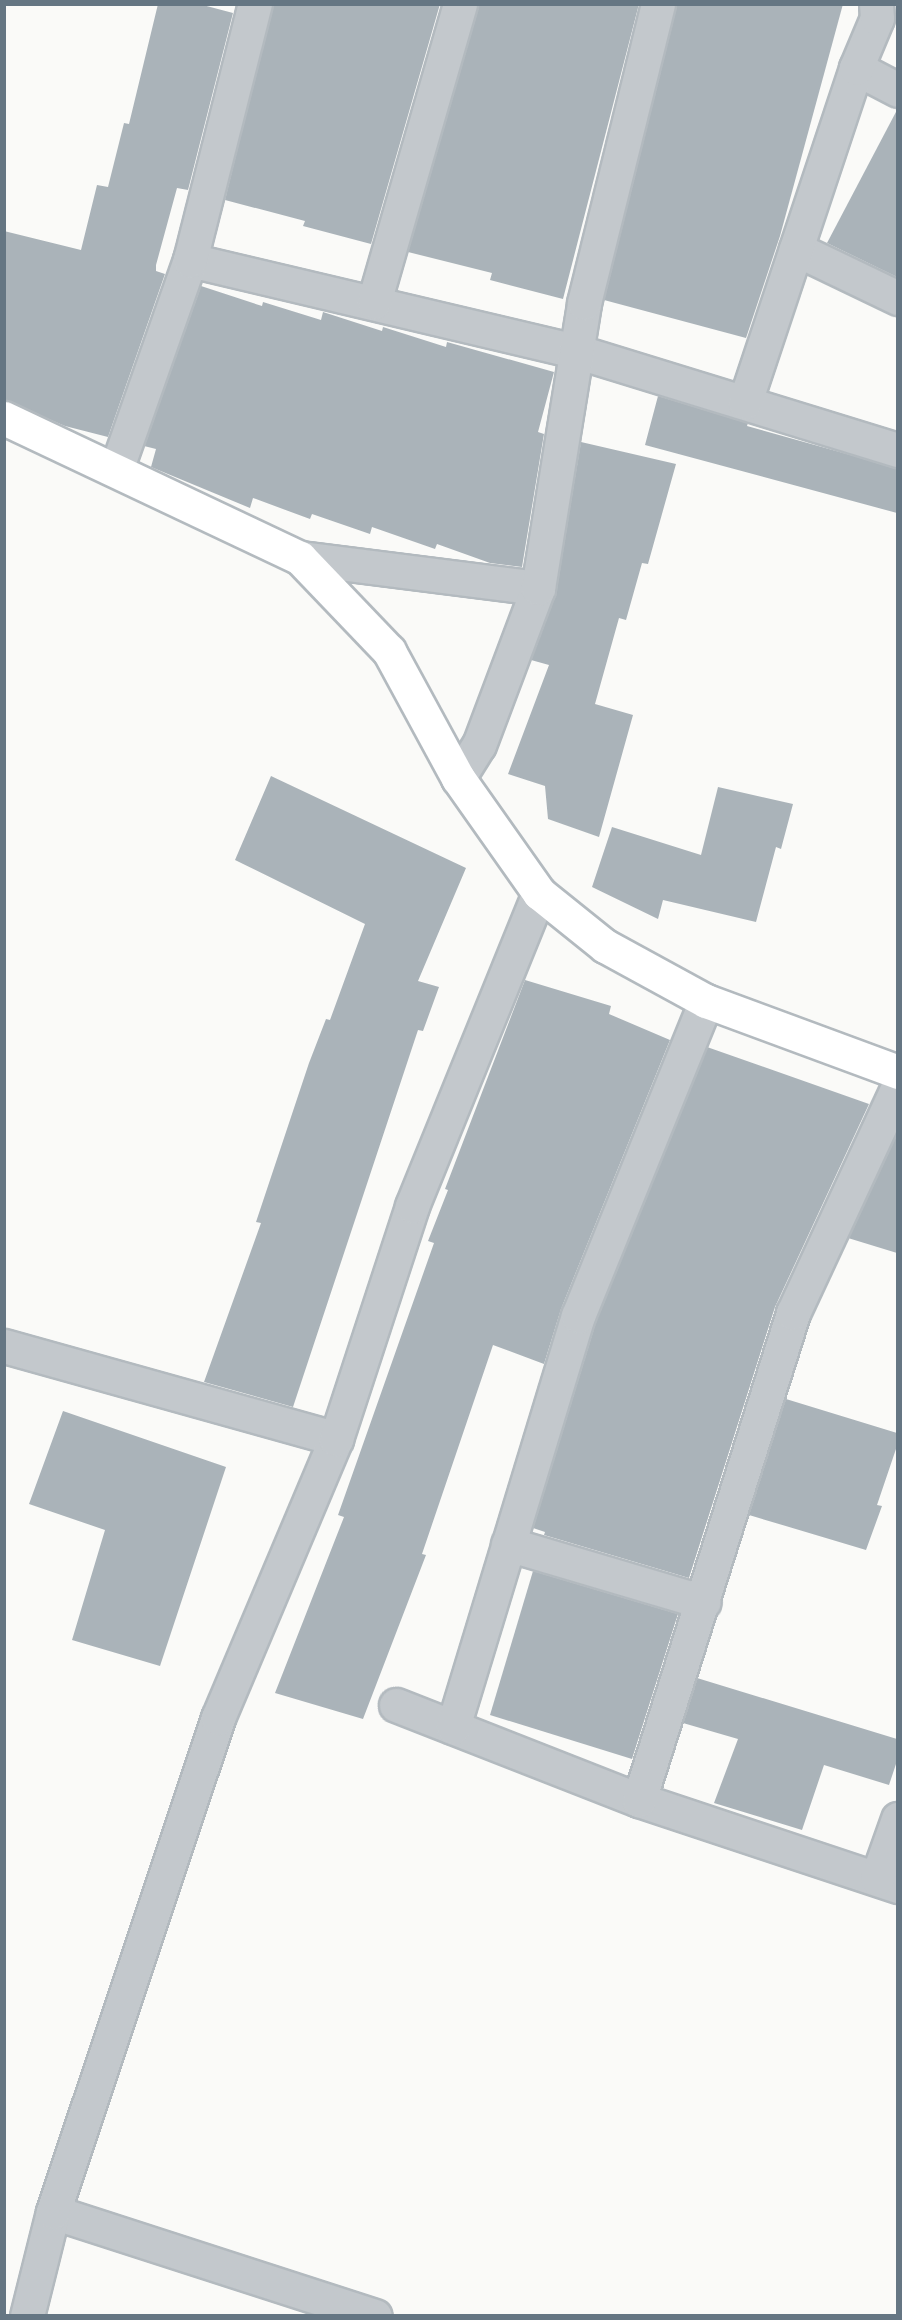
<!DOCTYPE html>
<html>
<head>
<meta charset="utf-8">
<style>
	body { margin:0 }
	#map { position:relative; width:902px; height:2320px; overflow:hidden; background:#fafaf8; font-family:"DM Sans",sans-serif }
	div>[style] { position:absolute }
	.building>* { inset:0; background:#aab3b9 }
	.roads { filter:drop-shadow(2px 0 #b3babf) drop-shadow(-2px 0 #b3babf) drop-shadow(0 2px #b3babf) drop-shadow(0 -2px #b3babf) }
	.street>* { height:33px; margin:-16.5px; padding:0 16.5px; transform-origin:16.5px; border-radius:16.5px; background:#c3c8cc }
	.secondary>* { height:33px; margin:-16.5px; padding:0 16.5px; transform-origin:16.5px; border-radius:16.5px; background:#fff }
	span { translate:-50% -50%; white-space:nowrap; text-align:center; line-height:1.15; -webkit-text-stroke:6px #fff; paint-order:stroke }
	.frame { position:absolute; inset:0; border:6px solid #657683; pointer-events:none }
</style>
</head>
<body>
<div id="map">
	<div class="building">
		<div style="clip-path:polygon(158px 4px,199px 4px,233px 13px,188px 190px,177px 188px,156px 265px,156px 271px,165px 274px,108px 437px,65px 426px,4px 400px,4px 231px,81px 250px,97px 185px,108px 187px,124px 123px,129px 124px)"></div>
		<div style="clip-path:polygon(273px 4px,440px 4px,371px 244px,303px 226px,305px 221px,225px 200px)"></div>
		<div style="clip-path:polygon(478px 4px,639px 4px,563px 299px,490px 280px,492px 273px,408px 252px)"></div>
		<div style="clip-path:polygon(676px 4px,843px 4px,780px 236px,746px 338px,604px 300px)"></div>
		<div style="clip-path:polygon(897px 110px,897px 277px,827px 243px)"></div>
		<div style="clip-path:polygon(201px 286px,262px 306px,263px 302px,321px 320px,323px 312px,382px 331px,383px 327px,446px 347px,447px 342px,554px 372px,538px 432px,544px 434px,522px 567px,490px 563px,437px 544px,435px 549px,372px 527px,370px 534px,312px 514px,310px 519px,253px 498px,250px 508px,151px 467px,156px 449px,144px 446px)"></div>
		<div style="clip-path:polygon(658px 396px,748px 423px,747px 426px,897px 468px,897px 513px,645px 445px)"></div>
		<div style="clip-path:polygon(581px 442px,676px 464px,648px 564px,642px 563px,626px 620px,619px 618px,595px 704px,633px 715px,599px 837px,548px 819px,545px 786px,508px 774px,549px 665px,531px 660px,556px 591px)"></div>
		<div style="clip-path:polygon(271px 776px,466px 868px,418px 981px,439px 987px,423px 1031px,418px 1030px,293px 1407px,204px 1382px,261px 1223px,256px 1222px,309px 1063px,326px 1019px,330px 1020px,365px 924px,235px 860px)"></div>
		<div style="clip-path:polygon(718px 787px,793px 804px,781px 849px,776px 847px,756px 922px,663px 900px,658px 919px,592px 887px,612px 827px,701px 855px)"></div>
		<div style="clip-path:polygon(525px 980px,611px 1006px,609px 1014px,670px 1040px,561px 1309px,544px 1364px,493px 1345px,422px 1554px,426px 1555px,363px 1719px,275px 1693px,344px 1517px,338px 1515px,434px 1243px,428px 1241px,448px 1190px,445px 1189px)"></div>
		<div style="clip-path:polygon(707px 1047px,869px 1104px,775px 1307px,689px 1578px,544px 1535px,545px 1532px,533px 1528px,596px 1322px)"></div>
		<div style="clip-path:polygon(897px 1133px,897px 1253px,848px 1238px)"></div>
		<div style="clip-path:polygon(786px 1399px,897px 1433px,897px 1446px,877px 1505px,882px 1506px,866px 1550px,749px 1515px)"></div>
		<div style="clip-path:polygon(63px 1411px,226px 1467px,160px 1666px,72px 1640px,105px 1530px,29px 1504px)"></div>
		<div style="clip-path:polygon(533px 1571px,678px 1614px,632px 1759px,490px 1715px)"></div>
		<div style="clip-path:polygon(697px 1678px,897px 1739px,897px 1761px,889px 1785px,824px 1765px,802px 1830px,714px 1803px,738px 1739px,683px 1723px)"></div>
	</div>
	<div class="roads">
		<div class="street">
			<div style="left:856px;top:68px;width:47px;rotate:27.6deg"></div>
			<div style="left:796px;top:249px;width:113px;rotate:25.7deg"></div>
			<div style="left:190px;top:260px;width:397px;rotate:13.3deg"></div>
			<div style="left:576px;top:351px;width:337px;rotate:17.1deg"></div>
			<div style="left:374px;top:302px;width:310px;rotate:-73.9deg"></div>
			<div style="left:745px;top:402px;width:352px;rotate:-71.6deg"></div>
			<div style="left:856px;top:68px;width:54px;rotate:-67.2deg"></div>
			<div style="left:877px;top:18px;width:14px;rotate:-94deg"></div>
			<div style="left:116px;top:470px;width:223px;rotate:-70.6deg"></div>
			<div style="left:190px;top:260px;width:264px;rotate:-75.8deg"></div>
			<div style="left:300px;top:558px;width:240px;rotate:7.2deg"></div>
			<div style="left:458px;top:778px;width:39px;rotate:-58deg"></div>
			<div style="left:479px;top:745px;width:168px;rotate:-69.4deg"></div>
			<div style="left:538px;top:588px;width:289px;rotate:-80.8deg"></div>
			<div style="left:584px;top:303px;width:308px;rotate:-76.1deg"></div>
			<div style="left:4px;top:1346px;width:345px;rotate:15.6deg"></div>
			<div style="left:508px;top:1544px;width:204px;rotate:16.5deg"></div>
			<div style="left:396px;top:1705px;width:261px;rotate:21.4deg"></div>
			<div style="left:639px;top:1800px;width:273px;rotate:18.4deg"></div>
			<div style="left:453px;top:1727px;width:430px;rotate:-73.1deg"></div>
			<div style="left:578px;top:1316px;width:340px;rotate:-67.9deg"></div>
			<div style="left:639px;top:1800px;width:511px;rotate:-72.45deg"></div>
			<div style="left:793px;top:1313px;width:249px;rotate:-65.1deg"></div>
			<div style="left:877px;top:1878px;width:63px;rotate:-70.4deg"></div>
			<div style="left:53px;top:2212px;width:338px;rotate:17.9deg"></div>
			<div style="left:27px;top:2316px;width:107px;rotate:-76deg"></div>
			<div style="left:53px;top:2212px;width:521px;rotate:-71.53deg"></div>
			<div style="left:218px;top:1718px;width:303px;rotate:-67.1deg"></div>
			<div style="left:336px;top:1439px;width:245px;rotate:-71.9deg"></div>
			<div style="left:412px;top:1206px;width:338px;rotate:-67.9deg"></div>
		</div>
		<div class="secondary">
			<div style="left:4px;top:418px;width:327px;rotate:25.3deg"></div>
			<div style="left:300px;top:558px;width:129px;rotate:46.3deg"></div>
			<div style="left:389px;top:651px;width:145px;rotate:61.5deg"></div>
			<div style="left:458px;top:778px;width:141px;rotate:54.8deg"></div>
			<div style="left:539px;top:893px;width:85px;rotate:38.8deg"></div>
			<div style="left:605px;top:946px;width:115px;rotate:28.6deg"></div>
			<div style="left:706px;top:1001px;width:205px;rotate:20.3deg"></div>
		</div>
	</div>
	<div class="frame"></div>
</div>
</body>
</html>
